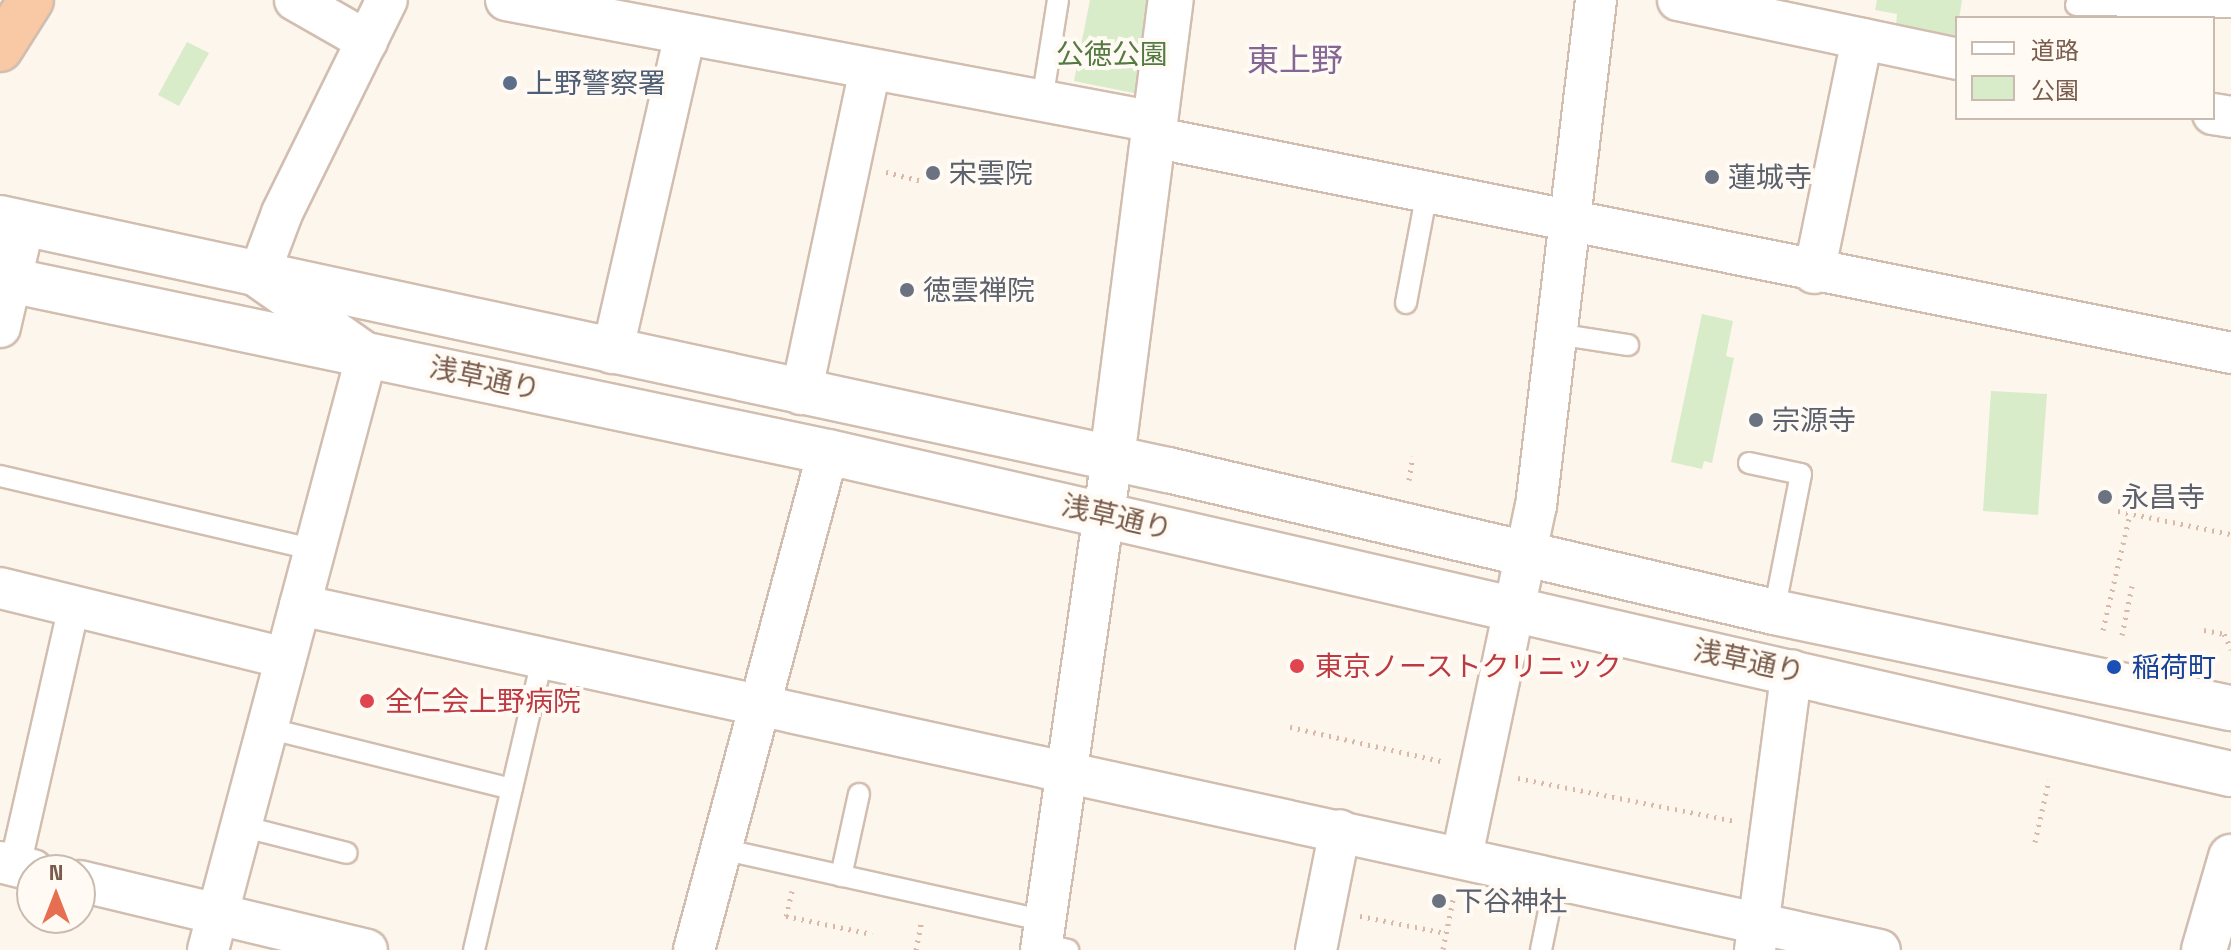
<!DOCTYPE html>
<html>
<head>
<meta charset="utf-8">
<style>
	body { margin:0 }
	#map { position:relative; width:2231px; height:950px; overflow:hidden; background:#fdf6ec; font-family:"Space Grotesk","Noto Sans JP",sans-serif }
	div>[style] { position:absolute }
	.green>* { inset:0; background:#d8ecc9 }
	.path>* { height:5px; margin-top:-2.5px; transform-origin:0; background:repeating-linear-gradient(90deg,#d9b8a5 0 2px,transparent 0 8px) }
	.roads { filter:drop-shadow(2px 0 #d1beb0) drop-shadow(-2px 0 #d1beb0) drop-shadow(0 2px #d1beb0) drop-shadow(0 -2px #d1beb0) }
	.service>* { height:20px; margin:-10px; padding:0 10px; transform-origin:10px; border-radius:10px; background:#fff }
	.pedestrian>* { height:30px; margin:-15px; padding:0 15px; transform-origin:15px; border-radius:15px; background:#fff }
	.minor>* { height:40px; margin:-20px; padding:0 20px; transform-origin:20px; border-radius:20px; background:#fff }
	.tertiary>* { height:44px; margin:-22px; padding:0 22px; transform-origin:22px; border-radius:22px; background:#fff }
	.secondary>* { height:44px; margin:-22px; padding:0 22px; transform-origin:22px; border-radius:22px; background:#fff }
	.trunk>* { height:44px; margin:-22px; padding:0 22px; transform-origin:22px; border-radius:22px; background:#f9c8a4 }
	.dots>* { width:22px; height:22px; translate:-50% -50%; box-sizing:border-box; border:4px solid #fffaf3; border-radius:50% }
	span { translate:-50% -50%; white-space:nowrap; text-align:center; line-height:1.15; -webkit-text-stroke:8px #fffaf3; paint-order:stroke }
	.park-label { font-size:28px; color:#537a41 }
	.service-label { font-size:28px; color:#4e5e75 }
	.left { translate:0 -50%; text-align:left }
	.worship-label { font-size:28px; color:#5b616d }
	.street-label { font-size:28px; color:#7a5c4d }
	.health-label { font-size:28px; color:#be3a42 }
	.transit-label { font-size:28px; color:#164399 }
	.quarter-label { font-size:32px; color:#846695 }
	.legend { position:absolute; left:1955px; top:16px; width:260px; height:104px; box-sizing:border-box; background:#fffaf3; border:2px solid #cabbb1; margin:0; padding:10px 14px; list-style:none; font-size:24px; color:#7a5c4d }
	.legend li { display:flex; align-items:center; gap:16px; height:40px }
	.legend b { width:40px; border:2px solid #cabbb1 }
	.north { position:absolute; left:16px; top:854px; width:80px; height:80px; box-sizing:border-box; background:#fffaf3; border:2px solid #cabbb1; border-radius:50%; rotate:0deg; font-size:22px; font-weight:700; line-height:32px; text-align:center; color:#7a5c4d }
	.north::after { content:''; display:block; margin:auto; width:28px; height:36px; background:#e76f51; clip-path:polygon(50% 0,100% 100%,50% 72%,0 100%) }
</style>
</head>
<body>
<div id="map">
	<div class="green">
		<div style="clip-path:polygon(1090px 0,1152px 0,1139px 94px,1074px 81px)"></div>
		<div style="clip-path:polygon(1877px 0,1962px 0,1956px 38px,1896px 25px,1897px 14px,1875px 10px)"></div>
		<div style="clip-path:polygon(187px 42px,209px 53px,179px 106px,158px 95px)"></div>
		<div style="clip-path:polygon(1702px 314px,1733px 321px,1726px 356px,1734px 358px,1712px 463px,1704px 461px,1702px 469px,1671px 462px)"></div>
		<div style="clip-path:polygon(1991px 391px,2047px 394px,2038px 515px,1983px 511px)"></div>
	</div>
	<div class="path">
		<div style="left:886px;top:172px;width:34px;rotate:14deg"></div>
		<div style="left:1409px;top:480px;width:24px;rotate:-81deg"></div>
		<div style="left:2118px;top:511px;width:115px;rotate:11.5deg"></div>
		<div style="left:2103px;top:630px;width:119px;rotate:-76.9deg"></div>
		<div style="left:2204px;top:630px;width:20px;rotate:11deg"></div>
		<div style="left:2224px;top:634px;width:17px;rotate:65deg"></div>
		<div style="left:2122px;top:635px;width:50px;rotate:-78.5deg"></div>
		<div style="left:1290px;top:727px;width:159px;rotate:12.7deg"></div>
		<div style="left:1518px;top:778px;width:222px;rotate:11.2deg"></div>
		<div style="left:2035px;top:842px;width:64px;rotate:-77.3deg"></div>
		<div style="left:792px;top:891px;width:26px;rotate:103deg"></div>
		<div style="left:786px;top:916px;width:88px;rotate:11.8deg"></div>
		<div style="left:1360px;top:916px;width:88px;rotate:11.2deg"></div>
		<div style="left:1443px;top:949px;width:55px;rotate:-78.5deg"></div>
		<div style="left:916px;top:950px;width:31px;rotate:-79deg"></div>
	</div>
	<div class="roads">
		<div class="service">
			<div style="left:2076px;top:5px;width:155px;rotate:0.7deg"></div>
			<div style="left:1042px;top:101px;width:102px;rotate:-81deg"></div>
			<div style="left:1406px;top:303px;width:113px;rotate:-79.3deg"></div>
			<div style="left:1556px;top:334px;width:73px;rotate:8.7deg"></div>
			<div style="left:1749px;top:463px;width:53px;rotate:11.9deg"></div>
			<div style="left:1801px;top:474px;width:141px;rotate:101.1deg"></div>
			<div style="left:0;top:476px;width:324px;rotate:13.2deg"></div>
			<div style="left:267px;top:728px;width:252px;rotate:14deg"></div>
			<div style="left:241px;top:826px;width:109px;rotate:14.3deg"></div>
			<div style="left:721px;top:849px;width:333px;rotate:12.5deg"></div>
			<div style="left:841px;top:876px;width:84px;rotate:-77.6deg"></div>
			<div style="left:1042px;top:944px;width:27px;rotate:13deg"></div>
			<div style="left:474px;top:950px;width:299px;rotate:-76.8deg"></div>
			<div style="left:1541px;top:950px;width:75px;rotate:-78.4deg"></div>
		</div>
		<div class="pedestrian">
			<div style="left:15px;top:866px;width:267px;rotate:-77.2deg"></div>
		</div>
		<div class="minor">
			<div style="left:295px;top:0;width:83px;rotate:29.7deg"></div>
			<div style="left:506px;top:0;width:660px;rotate:10.65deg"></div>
			<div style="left:1678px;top:0;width:285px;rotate:11.9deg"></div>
			<div style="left:2213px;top:114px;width:18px;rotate:9deg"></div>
			<div style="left:1153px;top:137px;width:1099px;rotate:11.33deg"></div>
			<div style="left:1814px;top:273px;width:239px;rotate:-78.4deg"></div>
			<div style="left:0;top:327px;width:106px;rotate:-76.9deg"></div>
			<div style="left:612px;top:353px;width:327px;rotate:-77.1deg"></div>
			<div style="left:801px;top:394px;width:332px;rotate:-78deg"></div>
			<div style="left:0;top:588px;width:294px;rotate:13.8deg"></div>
			<div style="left:300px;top:605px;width:1617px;rotate:12.32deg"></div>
			<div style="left:1462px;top:856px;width:358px;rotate:-78.1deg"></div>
			<div style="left:1536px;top:506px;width:510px;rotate:-83.24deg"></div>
			<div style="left:0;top:862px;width:34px;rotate:14deg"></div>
			<div style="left:80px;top:881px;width:295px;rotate:13.5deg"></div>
			<div style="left:208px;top:950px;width:617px;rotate:-75.06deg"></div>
			<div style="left:367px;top:354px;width:133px;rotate:-144.8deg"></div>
			<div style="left:258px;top:277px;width:68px;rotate:-69.4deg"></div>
			<div style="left:282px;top:213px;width:237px;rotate:-63.8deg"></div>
			<div style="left:694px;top:950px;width:516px;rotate:-74.94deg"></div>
			<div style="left:1041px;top:950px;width:497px;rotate:-81.8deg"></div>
			<div style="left:1316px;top:950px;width:122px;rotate:-78.7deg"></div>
			<div style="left:1755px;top:950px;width:282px;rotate:-82.5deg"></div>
		</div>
		<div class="tertiary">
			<div style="left:1112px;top:458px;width:462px;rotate:-82.7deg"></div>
			<div style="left:2204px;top:950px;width:97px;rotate:-73.8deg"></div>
		</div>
		<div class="secondary">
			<div style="left:0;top:218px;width:1195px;rotate:12.18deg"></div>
			<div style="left:1168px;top:470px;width:622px;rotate:13.19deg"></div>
			<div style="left:1774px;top:612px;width:467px;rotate:11.9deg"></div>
			<div style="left:0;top:278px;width:846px;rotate:11.87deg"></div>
			<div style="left:828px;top:452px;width:1439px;rotate:12.93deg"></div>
		</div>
		<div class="trunk">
			<div style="left:0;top:49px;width:58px;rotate:-57.7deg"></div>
		</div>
	</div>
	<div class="dots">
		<div style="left:510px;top:83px;background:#5c6f8a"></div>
		<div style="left:933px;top:173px;background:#6b7280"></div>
		<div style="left:1712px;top:177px;background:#6b7280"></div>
		<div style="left:907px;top:290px;background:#6b7280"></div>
		<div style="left:1756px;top:420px;background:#6b7280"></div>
		<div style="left:2105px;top:497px;background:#6b7280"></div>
		<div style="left:1297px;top:666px;background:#e0444e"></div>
		<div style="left:2114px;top:667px;background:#1a4fb4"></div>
		<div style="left:367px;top:701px;background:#e0444e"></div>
		<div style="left:1439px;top:901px;background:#6b7280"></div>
	</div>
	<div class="park-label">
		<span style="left:1112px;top:54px">公徳公園</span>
	</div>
	<div class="service-label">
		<span class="left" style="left:526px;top:83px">上野警察署</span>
	</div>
	<div class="worship-label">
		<span class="left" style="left:949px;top:173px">宋雲院</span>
		<span class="left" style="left:1728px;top:177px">蓮城寺</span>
		<span class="left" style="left:923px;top:290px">徳雲禅院</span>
		<span class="left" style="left:1772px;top:420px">宗源寺</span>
		<span class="left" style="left:2121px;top:497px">永昌寺</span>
		<span class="left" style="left:1455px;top:901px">下谷神社</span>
	</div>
	<div class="street-label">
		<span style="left:485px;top:378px;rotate:12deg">浅草通り</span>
		<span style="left:1117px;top:517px;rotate:13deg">浅草通り</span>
		<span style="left:1749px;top:661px;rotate:12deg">浅草通り</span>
	</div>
	<div class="health-label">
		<span class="left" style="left:1315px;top:666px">東京ノーストクリニック</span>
		<span class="left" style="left:385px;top:701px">全仁会上野病院</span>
	</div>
	<div class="transit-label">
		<span class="left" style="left:2132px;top:667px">稲荷町</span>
	</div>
	<div class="quarter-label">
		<span style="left:1295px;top:60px">東上野</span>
	</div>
	<ul class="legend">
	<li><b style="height:10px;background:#fff"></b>道路</li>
	<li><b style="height:22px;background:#d8ecc9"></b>公園</li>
	</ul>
	<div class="north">N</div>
</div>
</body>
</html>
